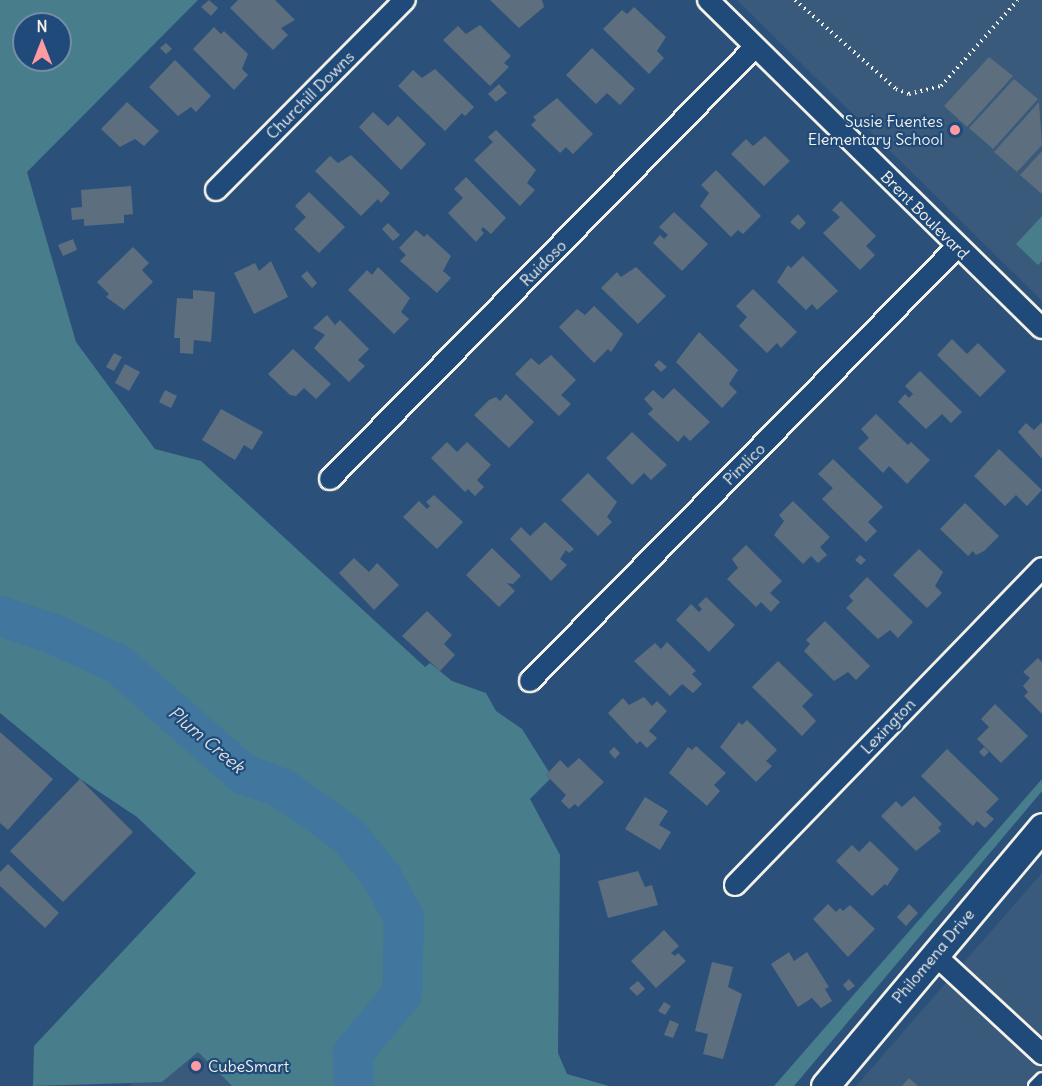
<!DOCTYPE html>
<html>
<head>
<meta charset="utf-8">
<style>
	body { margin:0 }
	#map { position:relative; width:1042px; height:1086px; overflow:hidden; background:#2b517b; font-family:Delius,sans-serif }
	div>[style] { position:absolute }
	.built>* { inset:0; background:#3a5a7c }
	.green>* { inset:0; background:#487d8b }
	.river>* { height:40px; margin:-20px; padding:0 20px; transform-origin:20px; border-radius:20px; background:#41779e }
	.building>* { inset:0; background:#5d6e7e }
	.path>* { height:4px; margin-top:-2px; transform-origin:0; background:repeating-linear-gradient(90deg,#f4f1e8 0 1.5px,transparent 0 6px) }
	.roads { filter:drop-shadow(2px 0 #f4f1e8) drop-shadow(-2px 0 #f4f1e8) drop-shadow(0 2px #f4f1e8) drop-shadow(0 -2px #f4f1e8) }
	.lane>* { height:10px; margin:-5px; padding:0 5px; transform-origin:5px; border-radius:5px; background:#1f4a7a }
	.street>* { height:20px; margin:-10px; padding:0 10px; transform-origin:10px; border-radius:10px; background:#1f4a7a }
	.secondary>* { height:27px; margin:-13.5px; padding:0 13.5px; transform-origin:13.5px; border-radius:13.5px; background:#1f4a7a }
	.dots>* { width:16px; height:16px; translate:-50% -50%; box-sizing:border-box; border:3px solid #1f4a7a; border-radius:50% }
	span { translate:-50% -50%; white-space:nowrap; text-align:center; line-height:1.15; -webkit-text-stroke:4.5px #1f4a7a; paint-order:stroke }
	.street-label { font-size:16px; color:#f4f1e8 }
	.poi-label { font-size:16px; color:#f4f1e8 }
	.right { translate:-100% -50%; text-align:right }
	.left { translate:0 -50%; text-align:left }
	.water-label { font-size:18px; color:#d9dfdd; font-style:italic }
	.north { position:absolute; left:12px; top:12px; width:60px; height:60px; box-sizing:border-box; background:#1f4a7a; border:2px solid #748da6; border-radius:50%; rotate:0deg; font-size:16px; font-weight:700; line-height:24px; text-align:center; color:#f4f1e8 }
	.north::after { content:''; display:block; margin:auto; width:21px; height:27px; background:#ff9aa2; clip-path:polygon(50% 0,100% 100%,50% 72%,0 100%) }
</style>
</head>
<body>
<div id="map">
	<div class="built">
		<div style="clip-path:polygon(737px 0,1042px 0,1042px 301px)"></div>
		<div style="clip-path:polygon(1042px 873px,1042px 1086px,856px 1086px)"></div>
		<div style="clip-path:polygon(198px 1052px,232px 1086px,129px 1086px,135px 1081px,162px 1082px)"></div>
	</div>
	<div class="green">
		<div style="clip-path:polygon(evenodd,0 0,198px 0,27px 172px,76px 342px,155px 449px,201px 461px,425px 667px,430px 663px,452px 681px,486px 693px,496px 711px,522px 729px,549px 772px,546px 775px,550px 779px,530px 799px,560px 855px,558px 1053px,567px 1074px,609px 1086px,232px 1086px,198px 1052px,162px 1082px,33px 1086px,34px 1046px,196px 873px,137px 817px,80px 779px,0 713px,0 0,24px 24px,60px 24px,60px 60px,24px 60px,24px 24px)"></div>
		<div style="clip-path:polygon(1042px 216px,1042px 261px,1038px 265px,1016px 244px)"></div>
		<div style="clip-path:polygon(1042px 779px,1042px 791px,794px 1086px,774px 1086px)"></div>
	</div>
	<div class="river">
		<div style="left:0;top:616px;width:56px;rotate:18.8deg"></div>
		<div style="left:53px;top:634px;width:72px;rotate:24.8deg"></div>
		<div style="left:118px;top:664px;width:167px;rotate:41.3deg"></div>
		<div style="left:243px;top:774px;width:41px;rotate:19.7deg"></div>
		<div style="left:282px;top:788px;width:82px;rotate:35.6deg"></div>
		<div style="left:349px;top:836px;width:53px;rotate:51.2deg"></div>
		<div style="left:382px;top:877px;width:47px;rotate:61.8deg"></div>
		<div style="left:404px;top:918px;width:76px;rotate:91.5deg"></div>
		<div style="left:402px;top:994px;width:77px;rotate:129.7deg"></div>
		<div style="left:353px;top:1053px;width:33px;rotate:88deg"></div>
	</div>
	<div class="building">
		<div style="clip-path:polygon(209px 0,218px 8px,211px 16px,201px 7px)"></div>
		<div style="clip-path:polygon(238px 0,275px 0,295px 20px,281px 28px,288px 35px,273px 50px,230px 8px)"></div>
		<div style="clip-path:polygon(490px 0,542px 0,544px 7px,519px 28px)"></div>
		<div style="clip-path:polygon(634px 7px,666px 37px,657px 51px,664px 58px,649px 74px,603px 29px,622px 10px,627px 14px)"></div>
		<div style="clip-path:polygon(480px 25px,511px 56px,504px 63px,509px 67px,490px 86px,443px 40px,458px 26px,466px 34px)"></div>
		<div style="clip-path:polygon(214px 27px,221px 34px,224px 31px,248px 54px,242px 69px,248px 75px,234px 90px,193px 49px)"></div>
		<div style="clip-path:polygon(166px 43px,172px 49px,166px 54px,160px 48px)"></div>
		<div style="clip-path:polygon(592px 48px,635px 89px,620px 105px,607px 93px,596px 104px,566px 75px)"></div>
		<div style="clip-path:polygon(989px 57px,1013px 76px,967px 127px,944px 106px)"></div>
		<div style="clip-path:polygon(175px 60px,211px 96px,196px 112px,191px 107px,178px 116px,149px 87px)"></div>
		<div style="clip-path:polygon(435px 69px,474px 107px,465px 116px,462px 113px,445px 131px,398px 86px,413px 70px,422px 78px)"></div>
		<div style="clip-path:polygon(1014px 79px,1038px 99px,993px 149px,969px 128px)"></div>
		<div style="clip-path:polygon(499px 84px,507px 93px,496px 102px,488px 94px)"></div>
		<div style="clip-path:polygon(557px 98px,593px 134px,573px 154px,566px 147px,560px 153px,531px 125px,536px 120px,533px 117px)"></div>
		<div style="clip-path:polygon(127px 102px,159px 131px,144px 146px,135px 139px,120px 147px,101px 129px)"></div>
		<div style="clip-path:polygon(1039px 102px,1042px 145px,1017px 172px,994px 152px)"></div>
		<div style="clip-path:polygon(373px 112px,388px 126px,398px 116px,426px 144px,401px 170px,359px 127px)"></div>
		<div style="clip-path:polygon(496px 130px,536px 170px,527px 183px,535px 190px,520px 206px,474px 160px,493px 142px,488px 137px)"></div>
		<div style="clip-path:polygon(765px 136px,790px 161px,764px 186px,731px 154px,746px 139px,753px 146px)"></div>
		<div style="clip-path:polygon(1042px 151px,1042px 194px,1020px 175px)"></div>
		<div style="clip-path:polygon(351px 155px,390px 193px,381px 203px,378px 199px,361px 216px,315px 171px,330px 156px,338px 163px)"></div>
		<div style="clip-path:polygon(716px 170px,761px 216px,743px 234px,738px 230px,731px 237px,700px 206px,709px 193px,701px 185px)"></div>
		<div style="clip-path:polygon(466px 177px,506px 218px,491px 234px,483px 227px,481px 230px,484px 233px,476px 242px,448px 213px,463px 198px,454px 189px)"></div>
		<div style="clip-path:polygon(131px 186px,133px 214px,124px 215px,124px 223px,84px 226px,84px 219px,72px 220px,71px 208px,82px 207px,81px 190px)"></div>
		<div style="clip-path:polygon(309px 192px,345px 227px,319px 253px,294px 229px,306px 217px,295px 206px)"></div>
		<div style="clip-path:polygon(841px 201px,876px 236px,866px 246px,875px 255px,860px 270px,823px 233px,840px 217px,832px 210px)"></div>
		<div style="clip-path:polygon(674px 212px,708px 244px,682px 271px,653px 243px,660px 235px,664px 239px,668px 235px,659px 227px)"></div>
		<div style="clip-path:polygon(798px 214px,806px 223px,799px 230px,790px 222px)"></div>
		<div style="clip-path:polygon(388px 223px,400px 235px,393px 241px,382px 229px)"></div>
		<div style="clip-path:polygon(416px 230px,424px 237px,427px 234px,451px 256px,443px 271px,451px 278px,437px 293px,400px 261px,406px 255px,399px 248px)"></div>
		<div style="clip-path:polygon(73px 239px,77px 250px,63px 256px,58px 245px)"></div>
		<div style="clip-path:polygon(133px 247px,149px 263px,142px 270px,153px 282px,124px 310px,106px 297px,109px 294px,97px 282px)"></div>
		<div style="clip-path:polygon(803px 256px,838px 291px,817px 310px,812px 304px,806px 310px,777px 282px,788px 265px,791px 268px)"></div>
		<div style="clip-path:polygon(271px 261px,288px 297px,254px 314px,234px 273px,255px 263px,259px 271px)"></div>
		<div style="clip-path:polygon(378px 267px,410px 298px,401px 312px,409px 319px,394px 334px,348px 290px,367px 270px,372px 275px)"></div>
		<div style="clip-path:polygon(636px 267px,666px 296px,638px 324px,601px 288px,617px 272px,621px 277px)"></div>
		<div style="clip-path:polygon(307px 271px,317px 283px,312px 288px,301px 276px)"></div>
		<div style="clip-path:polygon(753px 289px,797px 332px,781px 348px,777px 343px,767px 353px,739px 326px,747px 317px,736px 306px)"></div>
		<div style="clip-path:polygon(193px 290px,215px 292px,211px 342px,194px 340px,193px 354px,180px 353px,180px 338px,174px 338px,177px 298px,193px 299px)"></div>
		<div style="clip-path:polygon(594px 306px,623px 334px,611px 352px,608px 349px,594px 363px,559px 327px,577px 309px,585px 315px)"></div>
		<div style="clip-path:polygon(327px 315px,335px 325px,340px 320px,369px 349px,358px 360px,365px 366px,349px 382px,314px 348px,325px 335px,313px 328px)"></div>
		<div style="clip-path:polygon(699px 332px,738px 370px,729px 384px,737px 392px,722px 408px,676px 362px)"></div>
		<div style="clip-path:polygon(952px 339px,967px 354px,978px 343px,1006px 371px,980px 397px,937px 355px)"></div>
		<div style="clip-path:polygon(293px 349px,331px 384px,316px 399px,304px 388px,296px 396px,290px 395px,268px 374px)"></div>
		<div style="clip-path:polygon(114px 353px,122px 357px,114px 371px,106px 367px)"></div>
		<div style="clip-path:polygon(551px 355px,576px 380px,561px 395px,571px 404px,559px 416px,515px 374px,531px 358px,539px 365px)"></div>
		<div style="clip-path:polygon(659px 360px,667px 367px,661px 372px,654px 365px)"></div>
		<div style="clip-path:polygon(125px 364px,140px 372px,129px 391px,115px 383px)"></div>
		<div style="clip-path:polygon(920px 371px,962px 412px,951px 423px,942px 414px,926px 429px,898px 402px,905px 394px,909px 398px,913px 394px,905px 386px)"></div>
		<div style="clip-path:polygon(674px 388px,710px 422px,690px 441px,684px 435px,678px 442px,648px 414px,653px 409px,644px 399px,653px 390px,663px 399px)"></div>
		<div style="clip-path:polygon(165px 390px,177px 396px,171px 408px,159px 402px)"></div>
		<div style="clip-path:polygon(506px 394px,534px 422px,509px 448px,474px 415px,489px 400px,496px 397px,500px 401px)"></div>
		<div style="clip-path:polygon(221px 409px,263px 432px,252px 450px,244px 445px,235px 460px,202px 440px)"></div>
		<div style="clip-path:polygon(876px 414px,908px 445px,911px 442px,930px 460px,907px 484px,889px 466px,883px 473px,858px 448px,869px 438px,861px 429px)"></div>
		<div style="clip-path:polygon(1042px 422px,1042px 459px,1018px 432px,1026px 423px,1034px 430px)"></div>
		<div style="clip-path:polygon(632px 432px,667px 465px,651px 480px,644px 473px,632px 485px,606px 458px)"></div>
		<div style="clip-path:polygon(447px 442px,457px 452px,467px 442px,491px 465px,477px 480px,484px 487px,475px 496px,468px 489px,465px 492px,431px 458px)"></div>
		<div style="clip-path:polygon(999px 449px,1042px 490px,1027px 506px,1016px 495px,1005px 506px,974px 476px)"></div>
		<div style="clip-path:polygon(833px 459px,883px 507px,868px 522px,877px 531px,866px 542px,822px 499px,833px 488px,818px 474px)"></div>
		<div style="clip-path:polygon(588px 473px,617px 502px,607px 517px,612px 522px,598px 536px,561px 500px)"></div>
		<div style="clip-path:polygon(434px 495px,463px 522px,437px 549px,403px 517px,419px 501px,427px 509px,430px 506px,426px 502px)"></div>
		<div style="clip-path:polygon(793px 501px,830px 537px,820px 547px,827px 555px,818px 563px,811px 556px,803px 564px,774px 535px,784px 521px,779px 515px)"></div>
		<div style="clip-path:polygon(965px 503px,999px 536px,984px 551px,976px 555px,973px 551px,968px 556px,940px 529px)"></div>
		<div style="clip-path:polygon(545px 522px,574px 549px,569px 553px,566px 550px,560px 559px,567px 565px,551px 581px,510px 539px,521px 527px,530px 536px)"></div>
		<div style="clip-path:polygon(746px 545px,782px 581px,770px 593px,780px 602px,771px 612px,761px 602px,756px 607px,727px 579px,738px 568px,732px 559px)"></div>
		<div style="clip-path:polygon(492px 548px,521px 576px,513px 584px,507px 583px,515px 591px,499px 607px,466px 575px)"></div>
		<div style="clip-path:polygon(919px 549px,943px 572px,935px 586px,942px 593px,927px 608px,893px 575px)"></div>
		<div style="clip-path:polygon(860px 555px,866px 560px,861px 565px,855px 560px)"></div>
		<div style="clip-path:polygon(354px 558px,369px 572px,377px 563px,399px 585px,374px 610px,339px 573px)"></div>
		<div style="clip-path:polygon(867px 577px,913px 622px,898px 638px,890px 630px,878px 639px,846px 608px,853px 601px,849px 596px)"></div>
		<div style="clip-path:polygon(706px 597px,735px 625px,709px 652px,676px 620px,691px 604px,699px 612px,702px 609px,698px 605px)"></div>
		<div style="clip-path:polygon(427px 611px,452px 635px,444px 644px,455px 655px,440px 671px,402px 636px)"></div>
		<div style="clip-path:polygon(825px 621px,870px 666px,856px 680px,848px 672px,834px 681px,804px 651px,810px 644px,806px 640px)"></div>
		<div style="clip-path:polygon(667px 642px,696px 671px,692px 674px,702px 684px,693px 693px,682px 684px,670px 696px,634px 661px,655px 643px,661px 649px)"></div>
		<div style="clip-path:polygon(1038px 658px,1042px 662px,1042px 714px,1024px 696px,1028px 692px,1023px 686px,1030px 678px,1023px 672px)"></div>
		<div style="clip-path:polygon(778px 661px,813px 695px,802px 706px,816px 721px,802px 736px,752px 687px)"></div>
		<div style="clip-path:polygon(644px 697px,652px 706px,657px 701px,667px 711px,649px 731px,657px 738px,647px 748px,640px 741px,637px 744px,608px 713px,623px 698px,629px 705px)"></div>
		<div style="clip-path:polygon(995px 704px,1028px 736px,1001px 763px,977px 739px,989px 727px,981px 719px)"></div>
		<div style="clip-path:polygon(747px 720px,777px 750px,766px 761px,772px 766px,756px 782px,720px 747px,739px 722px,742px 725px)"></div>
		<div style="clip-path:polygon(0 732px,53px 779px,8px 830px,0 823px)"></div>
		<div style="clip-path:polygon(696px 746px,726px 773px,714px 785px,720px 791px,707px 806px,669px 773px,688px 747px,692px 750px)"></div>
		<div style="clip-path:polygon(614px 747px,620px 753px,615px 759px,609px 752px)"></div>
		<div style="clip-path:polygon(984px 747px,989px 752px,984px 757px,979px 752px)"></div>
		<div style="clip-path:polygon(947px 749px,999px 799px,986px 812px,994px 819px,985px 828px,977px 821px,973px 826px,921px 776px)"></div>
		<div style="clip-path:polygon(579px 758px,604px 782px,578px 807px,575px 804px,569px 809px,561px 801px,566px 795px,546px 775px,560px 760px,568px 768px)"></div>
		<div style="clip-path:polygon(80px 779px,133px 832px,63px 902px,10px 851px)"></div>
		<div style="clip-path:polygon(914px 796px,942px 824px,938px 828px,941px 831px,916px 851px,881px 816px,896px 801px,902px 807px)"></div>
		<div style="clip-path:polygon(645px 797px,668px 811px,659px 825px,671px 832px,660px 850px,625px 829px)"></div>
		<div style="clip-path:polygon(870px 841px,899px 869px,887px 886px,885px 884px,872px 896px,836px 861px,852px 845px,859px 852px)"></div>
		<div style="clip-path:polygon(8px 864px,59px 913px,45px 928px,0 886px,0 872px)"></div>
		<div style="clip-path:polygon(638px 871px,645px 887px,652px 885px,658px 905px,608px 918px,598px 881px)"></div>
		<div style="clip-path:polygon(828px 904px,836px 912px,840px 908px,843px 911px,850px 905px,875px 929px,848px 957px,813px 919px)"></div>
		<div style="clip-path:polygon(909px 904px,918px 913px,906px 926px,897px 917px)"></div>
		<div style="clip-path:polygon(664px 930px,679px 946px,671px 953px,675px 956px,678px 953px,686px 961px,656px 988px,631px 961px)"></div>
		<div style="clip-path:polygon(789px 952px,794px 961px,807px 952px,829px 987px,825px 989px,832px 1001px,821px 1008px,812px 998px,798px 1007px,771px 964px)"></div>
		<div style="clip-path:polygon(712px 962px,733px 967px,728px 987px,742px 994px,723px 1059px,703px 1054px,708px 1034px,695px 1031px)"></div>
		<div style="clip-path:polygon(849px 979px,855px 986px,848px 991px,843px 985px)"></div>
		<div style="clip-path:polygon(638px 981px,645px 989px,637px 996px,629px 988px)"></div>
		<div style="clip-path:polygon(664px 1002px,671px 1006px,665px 1015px,658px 1011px)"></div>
		<div style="clip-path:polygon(670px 1020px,679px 1024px,673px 1038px,664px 1035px)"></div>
		<div style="clip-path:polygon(909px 1078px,918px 1086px,902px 1086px)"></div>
	</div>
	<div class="path">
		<div style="left:795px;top:0;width:135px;rotate:41.4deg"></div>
		<div style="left:896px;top:89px;width:14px;rotate:21deg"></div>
		<div style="left:909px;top:94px;width:33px;rotate:-14deg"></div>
		<div style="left:941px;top:86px;width:115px;rotate:-48.2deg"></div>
	</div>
	<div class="roads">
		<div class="lane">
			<div style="left:1034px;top:1086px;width:11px;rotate:-45deg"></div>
		</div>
		<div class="street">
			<div style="left:708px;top:0;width:468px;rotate:44.5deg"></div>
			<div style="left:216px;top:190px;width:268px;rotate:-45.2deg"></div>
			<div style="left:330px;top:479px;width:606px;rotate:-45.47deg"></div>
			<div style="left:530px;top:681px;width:609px;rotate:-45.47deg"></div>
			<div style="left:735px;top:885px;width:441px;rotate:-45.9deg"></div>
			<div style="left:935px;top:955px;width:146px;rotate:42.8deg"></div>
		</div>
		<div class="secondary">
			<div style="left:825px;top:1086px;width:338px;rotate:-50deg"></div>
		</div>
	</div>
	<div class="dots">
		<div style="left:955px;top:130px;background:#ff9aa2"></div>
		<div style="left:196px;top:1066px;background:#ff9aa2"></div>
	</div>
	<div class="street-label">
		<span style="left:310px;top:95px;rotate:-45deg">Churchill Downs</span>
		<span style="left:925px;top:215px;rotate:45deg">Brent Boulevard</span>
		<span style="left:543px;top:263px;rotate:-45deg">Ruidoso</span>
		<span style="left:744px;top:464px;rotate:-45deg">Pimlico</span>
		<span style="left:888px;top:726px;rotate:-46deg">Lexington</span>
		<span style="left:933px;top:956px;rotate:-50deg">Philomena Drive</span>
	</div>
	<div class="poi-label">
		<span class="right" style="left:943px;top:130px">Susie Fuentes<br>Elementary School</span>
		<span class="left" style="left:208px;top:1066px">CubeSmart</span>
	</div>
	<div class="water-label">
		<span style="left:206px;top:740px;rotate:40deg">Plum Creek</span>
	</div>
	<div class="north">N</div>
</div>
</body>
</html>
